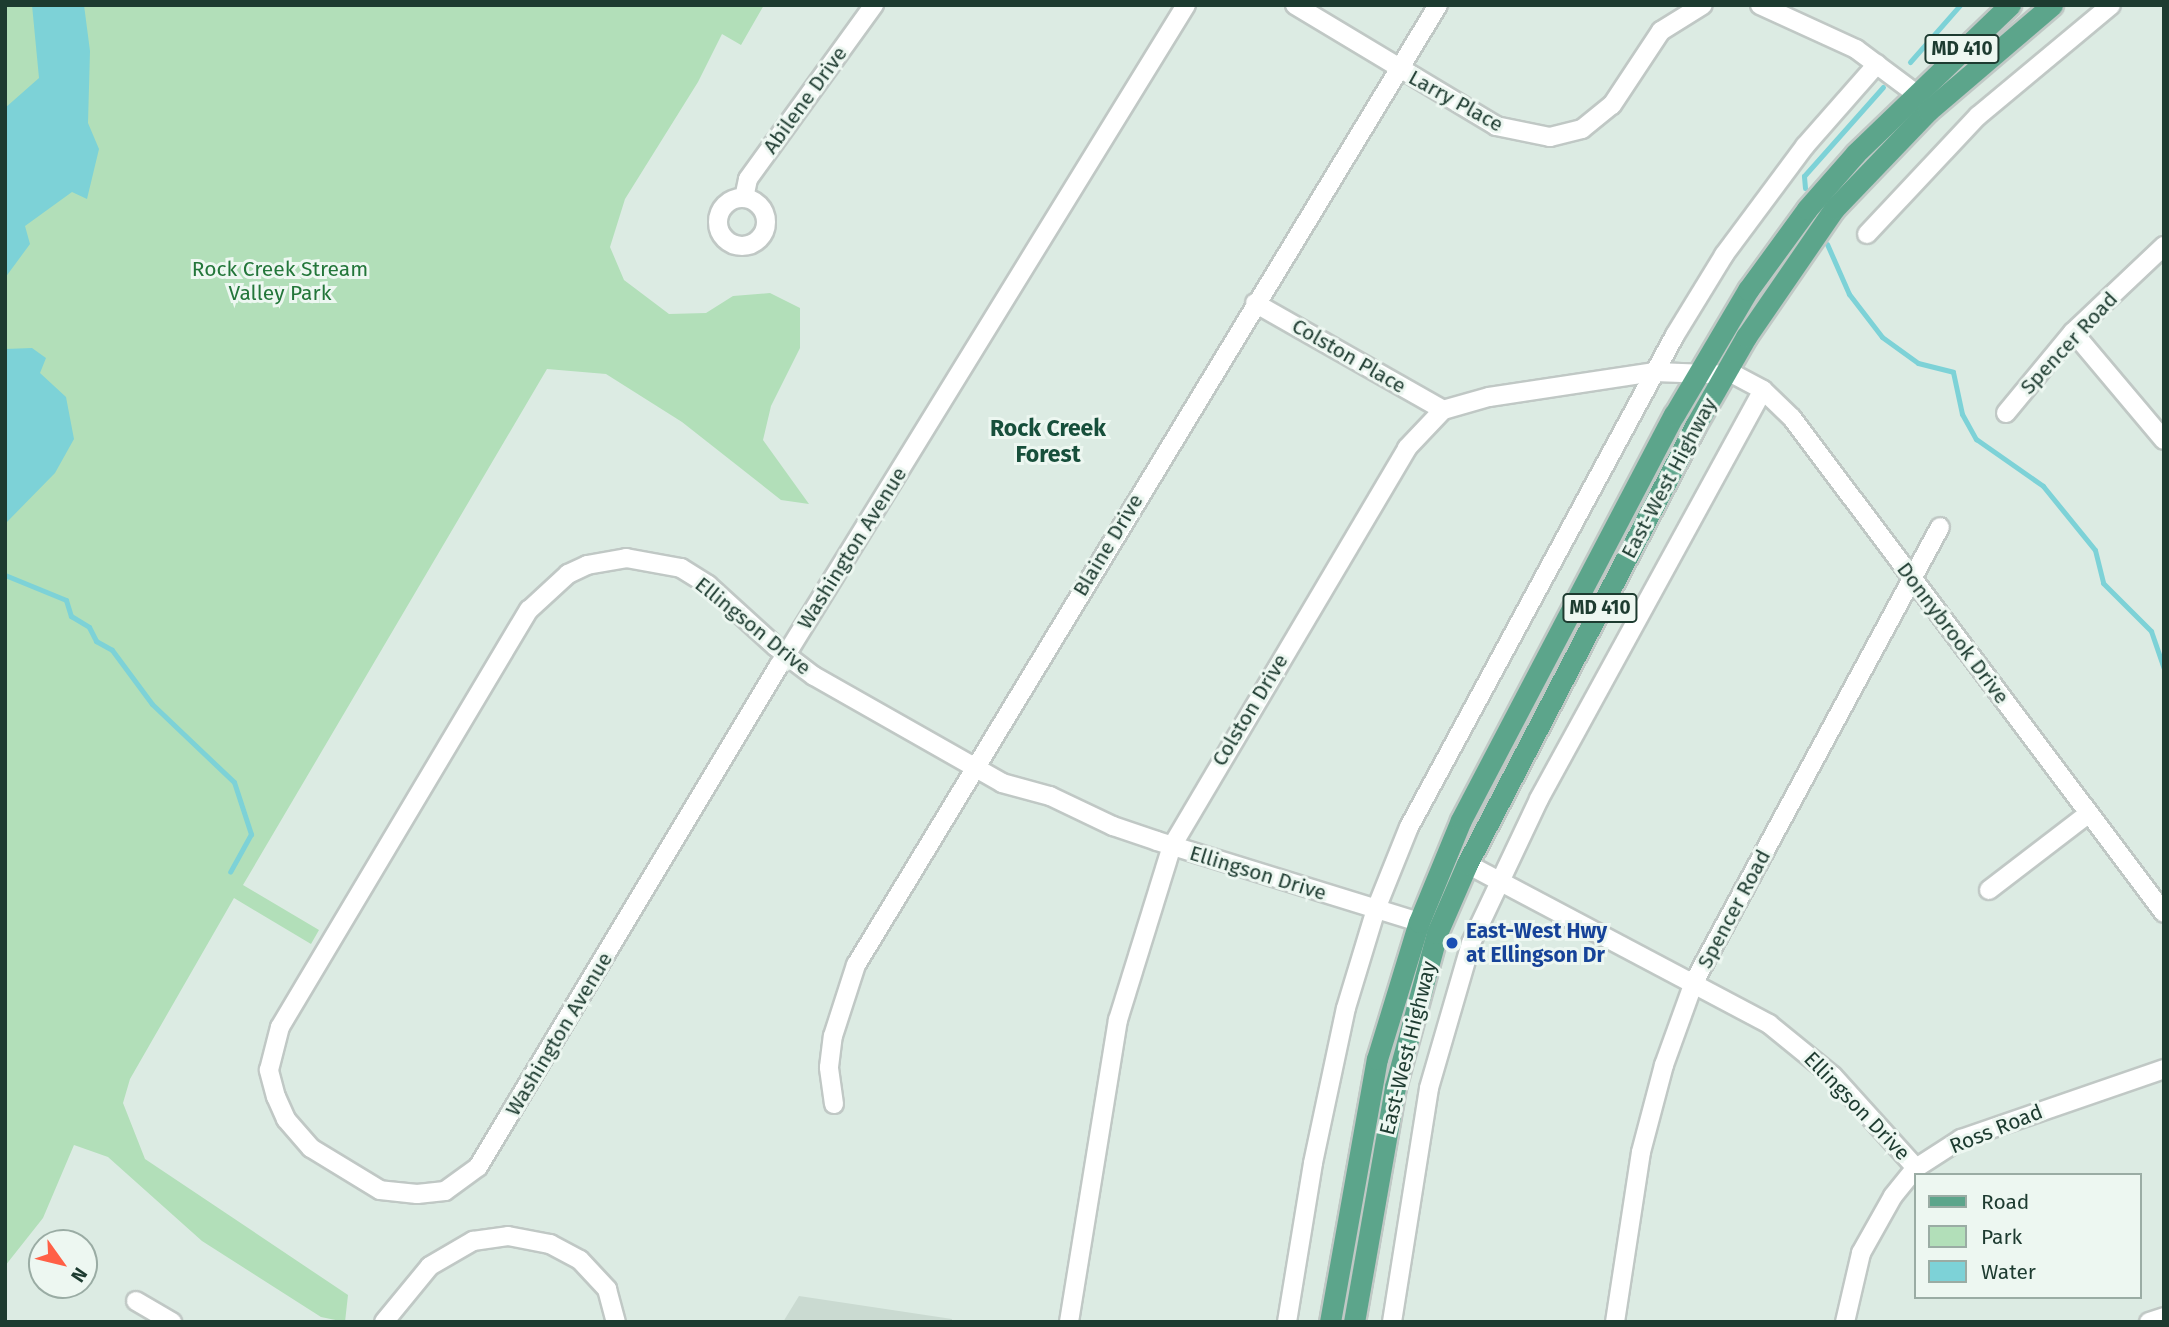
<!DOCTYPE html>
<html>
<head>
<meta charset="utf-8">
<style>
	body { margin:0 }
	#map { position:relative; width:2169px; height:1327px; overflow:hidden; background:#dcebe3; font-family:"Fira Sans",sans-serif }
	div>[style] { position:absolute }
	.built>* { inset:0; background:#cadad1 }
	.green>* { inset:0; background:#b2dfb9 }
	.water>* { inset:0; background:#7dd2d7 }
	.stream>* { height:5px; margin:-2.5px; padding:0 2.5px; transform-origin:2.5px; border-radius:2.5px; background:#7dd2d7 }
	.roads { filter:drop-shadow(2px 0 #c0c8c5) drop-shadow(-2px 0 #c0c8c5) drop-shadow(0 2px #c0c8c5) drop-shadow(0 -2px #c0c8c5) }
	.minor>* { height:18px; margin:-9px; padding:0 9px; transform-origin:9px; border-radius:9px; background:#fff }
	.minor>.ring { margin:-9px; padding:0; box-sizing:content-box; background:none; border:18px solid #fff; border-radius:50% }
	.primary>* { height:21px; margin:-10.5px; padding:0 10.5px; transform-origin:10.5px; border-radius:10.5px; background:#5ca58b }
	.dots>* { width:19px; height:19px; translate:-50% -50%; box-sizing:border-box; border:4px solid #edf7f1; border-radius:50% }
	span { translate:-50% -50%; white-space:nowrap; text-align:center; line-height:1.15; -webkit-text-stroke:6px #edf7f1; paint-order:stroke }
	.shield-label span { padding:2px 5px; background:#edf7f1; border:2px solid; border-radius:5px; -webkit-text-stroke-width:0 }
	.shield-label { font-size:19px; color:#1d3b30; font-weight:700 }
	.street-label { font-size:21px; color:#1d3b30 }
	.park-label { font-size:21px; color:#23763a }
	.transit-label { font-size:21px; color:#164399; font-weight:700 }
	.left { translate:0 -50%; text-align:left }
	.neighbourhood-label { font-size:23px; color:#174f3b; font-weight:700 }
	.frame { position:absolute; inset:0; border:7px solid #1d3b30; pointer-events:none }
	.legend { position:absolute; left:1914px; top:1173px; width:228px; height:126px; box-sizing:border-box; background:#edf7f1; border:2px solid #9aaca4; margin:0; padding:9px 12px; list-style:none; font-size:21px; color:#1d3b30 }
	.legend li { display:flex; align-items:center; gap:14px; height:35px }
	.legend b { width:35px; border:2px solid #9aaca4 }
	.north { position:absolute; left:28px; top:1229px; width:70px; height:70px; box-sizing:border-box; background:#edf7f1; border:2px solid #9aaca4; border-radius:50%; rotate:124deg; font-size:19px; font-weight:700; line-height:28px; text-align:center; color:#1d3b30 }
	.north::after { content:''; display:block; margin:auto; width:24px; height:32px; background:#ff6046; clip-path:polygon(50% 0,100% 100%,50% 72%,0 100%) }
</style>
</head>
<body>
<div id="map">
	<div class="built">
		<div style="clip-path:polygon(799px 1296px,952px 1319px,952px 1322px,783px 1322px)"></div>
	</div>
	<div class="green">
		<div style="clip-path:polygon(5px 5px,764px 5px,741px 45px,722px 34px,698px 82px,625px 199px,610px 247px,624px 280px,669px 314px,706px 313px,733px 296px,770px 293px,800px 308px,800px 348px,771px 406px,763px 440px,809px 504px,781px 500px,682px 422px,606px 374px,547px 369px,243px 885px,319px 930px,311px 944px,234px 898px,130px 1079px,123px 1103px,145px 1159px,348px 1295px,345px 1322px,321px 1317px,202px 1241px,108px 1157px,74px 1145px,43px 1218px,5px 1266px)"></div>
	</div>
	<div class="water">
		<div style="clip-path:polygon(32px 5px,84px 5px,90px 51px,88px 123px,99px 149px,87px 199px,72px 192px,25px 226px,30px 244px,5px 278px,5px 108px,39px 78px)"></div>
		<div style="clip-path:polygon(32px 348px,46px 358px,40px 373px,66px 397px,74px 439px,55px 473px,5px 524px,5px 349px)"></div>
	</div>
	<div class="stream">
		<div style="left:1910px;top:62px;width:76px;rotate:-48.7deg"></div>
		<div style="left:1805px;top:188px;width:12px;rotate:-95deg"></div>
		<div style="left:1804px;top:176px;width:119px;rotate:-48.4deg"></div>
		<div style="left:1827px;top:244px;width:55px;rotate:66.3deg"></div>
		<div style="left:1849px;top:294px;width:54px;rotate:52.5deg"></div>
		<div style="left:1882px;top:337px;width:44px;rotate:35.8deg"></div>
		<div style="left:1918px;top:363px;width:36px;rotate:14deg"></div>
		<div style="left:1953px;top:372px;width:43px;rotate:77.9deg"></div>
		<div style="left:1962px;top:414px;width:29px;rotate:61deg"></div>
		<div style="left:1976px;top:439px;width:82px;rotate:35deg"></div>
		<div style="left:2043px;top:486px;width:82px;rotate:50.9deg"></div>
		<div style="left:2095px;top:550px;width:34px;rotate:76deg"></div>
		<div style="left:2103px;top:583px;width:68px;rotate:45deg"></div>
		<div style="left:2151px;top:631px;width:39px;rotate:71deg"></div>
		<div style="left:5px;top:575px;width:66px;rotate:22.3deg"></div>
		<div style="left:66px;top:600px;width:17px;rotate:73deg"></div>
		<div style="left:71px;top:616px;width:21px;rotate:31deg"></div>
		<div style="left:89px;top:627px;width:16px;rotate:63deg"></div>
		<div style="left:96px;top:641px;width:18px;rotate:29deg"></div>
		<div style="left:112px;top:650px;width:67px;rotate:53.5deg"></div>
		<div style="left:152px;top:704px;width:113px;rotate:43.6deg"></div>
		<div style="left:234px;top:782px;width:55px;rotate:71.9deg"></div>
		<div style="left:251px;top:834px;width:43px;rotate:118.9deg"></div>
	</div>
	<div class="roads">
		<div class="minor">
			<div style="left:1186px;top:5px;width:763px;rotate:121.61deg"></div>
			<div style="left:786px;top:655px;width:14px;rotate:124deg"></div>
			<div style="left:778px;top:667px;width:583px;rotate:120.96deg"></div>
			<div style="left:478px;top:1167px;width:41px;rotate:144deg"></div>
			<div style="left:445px;top:1191px;width:28px;rotate:174deg"></div>
			<div style="left:417px;top:1194px;width:37px;rotate:-174deg"></div>
			<div style="left:380px;top:1190px;width:81px;rotate:-148.7deg"></div>
			<div style="left:311px;top:1148px;width:38px;rotate:-131deg"></div>
			<div style="left:286px;top:1119px;width:24px;rotate:-114deg"></div>
			<div style="left:276px;top:1097px;width:28px;rotate:-105deg"></div>
			<div style="left:269px;top:1070px;width:44px;rotate:-75.7deg"></div>
			<div style="left:280px;top:1027px;width:486px;rotate:-59.2deg"></div>
			<div style="left:529px;top:610px;width:53px;rotate:-42.7deg"></div>
			<div style="left:568px;top:574px;width:21px;rotate:-25deg"></div>
			<div style="left:587px;top:565px;width:40px;rotate:-10deg"></div>
			<div style="left:626px;top:558px;width:56px;rotate:10.3deg"></div>
			<div style="left:681px;top:568px;width:32px;rotate:32deg"></div>
			<div style="left:708px;top:585px;width:91px;rotate:42.3deg"></div>
			<div style="left:775px;top:646px;width:14px;rotate:39deg"></div>
			<div style="left:786px;top:655px;width:35px;rotate:37deg"></div>
			<div style="left:814px;top:676px;width:216px;rotate:29.6deg"></div>
			<div style="left:1002px;top:783px;width:50px;rotate:15.2deg"></div>
			<div style="left:1050px;top:796px;width:70px;rotate:25.5deg"></div>
			<div style="left:1113px;top:826px;width:46px;rotate:18.8deg"></div>
			<div style="left:1157px;top:841px;width:274px;rotate:17.2deg"></div>
			<div style="left:1295px;top:5px;width:235px;rotate:31deg"></div>
			<div style="left:1496px;top:126px;width:55px;rotate:11.5deg"></div>
			<div style="left:1550px;top:137px;width:33px;rotate:-14deg"></div>
			<div style="left:1582px;top:129px;width:38px;rotate:-39deg"></div>
			<div style="left:1612px;top:105px;width:89px;rotate:-56.5deg"></div>
			<div style="left:1661px;top:31px;width:49px;rotate:-31.8deg"></div>
			<div style="left:1760px;top:5px;width:106px;rotate:24.6deg"></div>
			<div style="left:1856px;top:49px;width:74px;rotate:36.7deg"></div>
			<div style="left:744px;top:198px;width:19px;rotate:-78deg"></div>
			<div style="left:748px;top:179px;width:215px;rotate:-54.1deg"></div>
			<div class="ring" style="left:718px;top:198px;width:30px;height:30px"></div>
			<div style="left:1867px;top:234px;width:162px;rotate:-46.8deg"></div>
			<div style="left:1978px;top:116px;width:173px;rotate:-39.8deg"></div>
			<div style="left:1255px;top:303px;width:216px;rotate:29.6deg"></div>
			<div style="left:2073px;top:332px;width:141px;rotate:49.9deg"></div>
			<div style="left:2006px;top:413px;width:105px;rotate:-50.4deg"></div>
			<div style="left:2073px;top:332px;width:125px;rotate:-43.4deg"></div>
			<div style="left:1467px;top:864px;width:342px;rotate:27.9deg"></div>
			<div style="left:1769px;top:1024px;width:82px;rotate:39.1deg"></div>
			<div style="left:1833px;top:1076px;width:124px;rotate:47.9deg"></div>
			<div style="left:1989px;top:890px;width:125px;rotate:-37.5deg"></div>
			<div style="left:834px;top:1104px;width:37px;rotate:-98deg"></div>
			<div style="left:829px;top:1067px;width:31px;rotate:-83deg"></div>
			<div style="left:833px;top:1036px;width:75px;rotate:-72.1deg"></div>
			<div style="left:856px;top:965px;width:1123px;rotate:-58.77deg"></div>
			<div style="left:136px;top:1301px;width:42px;rotate:30.3deg"></div>
			<div style="left:384px;top:1322px;width:72px;rotate:-50.6deg"></div>
			<div style="left:430px;top:1266px;width:50px;rotate:-30.2deg"></div>
			<div style="left:473px;top:1241px;width:35px;rotate:-8deg"></div>
			<div style="left:508px;top:1236px;width:43px;rotate:10.8deg"></div>
			<div style="left:550px;top:1244px;width:34px;rotate:28deg"></div>
			<div style="left:580px;top:1260px;width:40px;rotate:47deg"></div>
			<div style="left:607px;top:1289px;width:34px;rotate:75deg"></div>
			<div style="left:1069px;top:1322px;width:306px;rotate:-80.8deg"></div>
			<div style="left:1118px;top:1020px;width:182px;rotate:-72.8deg"></div>
			<div style="left:1172px;top:846px;width:462px;rotate:-59.4deg"></div>
			<div style="left:1407px;top:448px;width:52px;rotate:-46.5deg"></div>
			<div style="left:1443px;top:410px;width:48px;rotate:-15.8deg"></div>
			<div style="left:1489px;top:397px;width:168px;rotate:-8.6deg"></div>
			<div style="left:1655px;top:372px;width:80px;rotate:2.1deg"></div>
			<div style="left:1735px;top:375px;width:32px;rotate:28deg"></div>
			<div style="left:1763px;top:390px;width:40px;rotate:44deg"></div>
			<div style="left:1792px;top:418px;width:619px;rotate:53.07deg"></div>
			<div style="left:1287px;top:1322px;width:161px;rotate:-80.7deg"></div>
			<div style="left:1313px;top:1163px;width:158px;rotate:-78deg"></div>
			<div style="left:1346px;top:1008px;width:103px;rotate:-73.1deg"></div>
			<div style="left:1376px;top:909px;width:88px;rotate:-68.1deg"></div>
			<div style="left:1409px;top:827px;width:559px;rotate:-61.6deg"></div>
			<div style="left:1675px;top:335px;width:94px;rotate:-58.5deg"></div>
			<div style="left:1724px;top:255px;width:136px;rotate:-53.4deg"></div>
			<div style="left:1805px;top:146px;width:109px;rotate:-48.7deg"></div>
			<div style="left:1392px;top:1322px;width:237px;rotate:-81deg"></div>
			<div style="left:1429px;top:1088px;width:151px;rotate:-73.8deg"></div>
			<div style="left:1471px;top:943px;width:159px;rotate:-64.7deg"></div>
			<div style="left:1539px;top:799px;width:466px;rotate:-61.3deg"></div>
			<div style="left:1615px;top:1322px;width:172px;rotate:-81.3deg"></div>
			<div style="left:1641px;top:1152px;width:90px;rotate:-75.2deg"></div>
			<div style="left:1664px;top:1065px;width:88px;rotate:-70.1deg"></div>
			<div style="left:1694px;top:982px;width:517px;rotate:-61.6deg"></div>
			<div style="left:1845px;top:1322px;width:71px;rotate:-76.9deg"></div>
			<div style="left:1861px;top:1253px;width:65px;rotate:-60.7deg"></div>
			<div style="left:1893px;top:1196px;width:36px;rotate:-51deg"></div>
			<div style="left:1916px;top:1168px;width:54px;rotate:-32.8deg"></div>
			<div style="left:1961px;top:1139px;width:215px;rotate:-19deg"></div>
			<div style="left:2149px;top:1322px;width:16px;rotate:-18deg"></div>
		</div>
		<div class="primary">
			<div style="left:1330px;top:1322px;width:267px;rotate:-79.9deg"></div>
			<div style="left:1377px;top:1059px;width:143px;rotate:-73deg"></div>
			<div style="left:1419px;top:922px;width:110px;rotate:-67.6deg"></div>
			<div style="left:1461px;top:820px;width:458px;rotate:-62.3deg"></div>
			<div style="left:1674px;top:415px;width:145px;rotate:-59.4deg"></div>
			<div style="left:1748px;top:290px;width:100px;rotate:-53.9deg"></div>
			<div style="left:1807px;top:209px;width:74px;rotate:-48.8deg"></div>
			<div style="left:1856px;top:153px;width:214px;rotate:-43.9deg"></div>
			<div style="left:1354px;top:1322px;width:239px;rotate:-80.1deg"></div>
			<div style="left:1395px;top:1087px;width:160px;rotate:-74.7deg"></div>
			<div style="left:1437px;top:933px;width:75px;rotate:-66.5deg"></div>
			<div style="left:1467px;top:864px;width:494px;rotate:-62.5deg"></div>
			<div style="left:1695px;top:426px;width:103px;rotate:-60.2deg"></div>
			<div style="left:1746px;top:337px;width:155px;rotate:-55.5deg"></div>
			<div style="left:1834px;top:209px;width:136px;rotate:-46.2deg"></div>
			<div style="left:1928px;top:111px;width:163px;rotate:-40.5deg"></div>
		</div>
	</div>
	<div class="dots">
		<div style="left:1452px;top:943px;background:#1a4fb4"></div>
	</div>
	<div class="shield-label">
		<span style="left:1962px;top:49px">MD 410</span>
		<span style="left:1600px;top:608px">MD 410</span>
	</div>
	<div class="street-label">
		<span style="left:805px;top:100px;rotate:-54deg">Abilene Drive</span>
		<span style="left:1456px;top:101px;rotate:29deg">Larry Place</span>
		<span style="left:2069px;top:343px;rotate:-47deg">Spencer Road</span>
		<span style="left:1349px;top:356px;rotate:30deg">Colston Place</span>
		<span style="left:1669px;top:478px;rotate:-62deg">East-West Highway</span>
		<span style="left:1108px;top:545px;rotate:-59deg">Blaine Drive</span>
		<span style="left:852px;top:548px;rotate:-58deg">Washington Avenue</span>
		<span style="left:753px;top:626px;rotate:39deg">Ellingson Drive</span>
		<span style="left:1953px;top:633px;rotate:53deg">Donnybrook Drive</span>
		<span style="left:1250px;top:710px;rotate:-59deg">Colston Drive</span>
		<span style="left:1258px;top:873px;rotate:17deg">Ellingson Drive</span>
		<span style="left:1734px;top:909px;rotate:-62deg">Spencer Road</span>
		<span style="left:559px;top:1034px;rotate:-59deg">Washington Avenue</span>
		<span style="left:1408px;top:1048px;rotate:-76deg">East-West Highway</span>
		<span style="left:1857px;top:1106px;rotate:46deg">Ellingson Drive</span>
		<span style="left:1996px;top:1129px;rotate:-22deg">Ross Road</span>
	</div>
	<div class="park-label">
		<span style="left:280px;top:281px">Rock Creek Stream<br>Valley Park</span>
	</div>
	<div class="transit-label">
		<span class="left" style="left:1466px;top:943px">East-West Hwy<br>at Ellingson Dr</span>
	</div>
	<div class="neighbourhood-label">
		<span style="left:1048px;top:441px">Rock Creek<br>Forest</span>
	</div>
	<div class="frame"></div>
	<ul class="legend">
	<li><b style="height:9px;background:#5ca58b"></b>Road</li>
	<li><b style="height:19px;background:#b2dfb9"></b>Park</li>
	<li><b style="height:19px;background:#7dd2d7"></b>Water</li>
	</ul>
	<div class="north">N</div>
</div>
</body>
</html>
